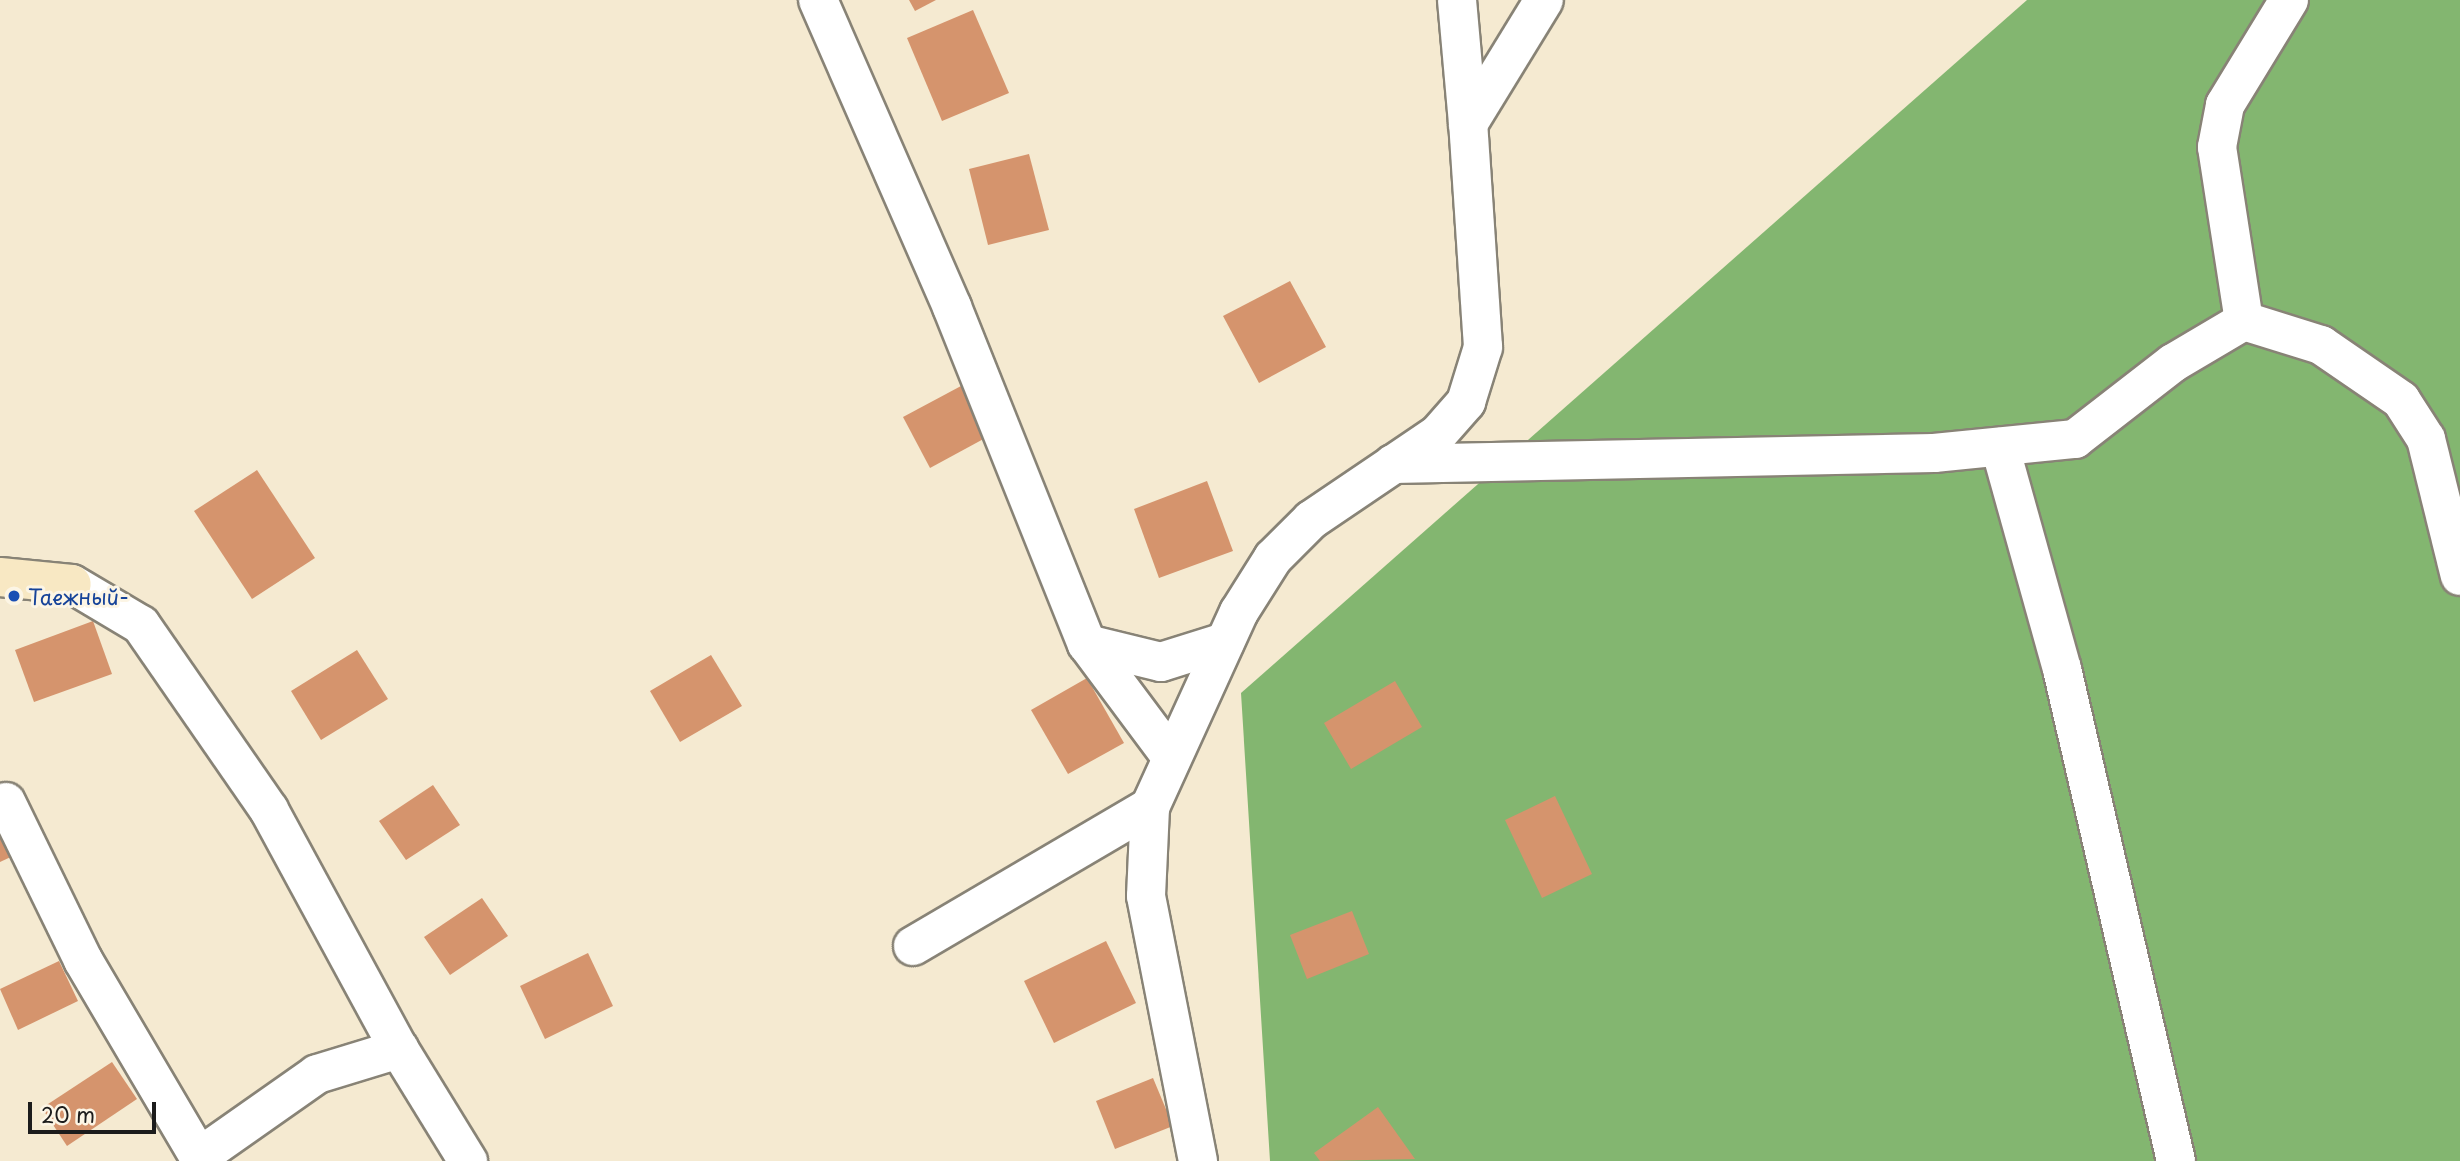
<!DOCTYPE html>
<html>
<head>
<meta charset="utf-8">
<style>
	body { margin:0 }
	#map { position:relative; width:2460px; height:1161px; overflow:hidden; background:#f5ead1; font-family:"Playpen Sans",sans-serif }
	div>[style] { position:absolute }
	.forest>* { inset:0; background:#83b670 }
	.building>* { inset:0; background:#d5946d }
	.roads { filter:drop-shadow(2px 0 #888376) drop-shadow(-2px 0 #888376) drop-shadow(0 2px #888376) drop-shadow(0 -2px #888376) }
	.street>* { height:38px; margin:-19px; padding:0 19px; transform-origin:19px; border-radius:19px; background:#fff }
	.secondary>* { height:38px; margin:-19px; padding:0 19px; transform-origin:19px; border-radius:19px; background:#f8e8c3 }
	.dots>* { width:19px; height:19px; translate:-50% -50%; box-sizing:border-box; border:4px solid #fcf5e5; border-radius:50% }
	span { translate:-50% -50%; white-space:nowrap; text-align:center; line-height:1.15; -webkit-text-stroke:6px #fcf5e5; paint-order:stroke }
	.transit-label { font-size:21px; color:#164399 }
	.left { translate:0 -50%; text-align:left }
	.scale { position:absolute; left:28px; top:1102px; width:128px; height:32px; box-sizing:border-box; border:4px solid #1c1c1c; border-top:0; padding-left:9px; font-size:21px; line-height:24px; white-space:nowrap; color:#1c1c1c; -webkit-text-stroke:5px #fcf5e5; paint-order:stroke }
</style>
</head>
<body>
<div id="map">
	<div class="forest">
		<div style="clip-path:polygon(2027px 0,2460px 0,2460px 1161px,1270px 1161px,1241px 693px)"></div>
	</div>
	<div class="building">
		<div style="clip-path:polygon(909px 0,936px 0,915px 11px)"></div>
		<div style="clip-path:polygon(973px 10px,1009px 93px,942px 121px,907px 38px)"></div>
		<div style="clip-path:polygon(1029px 154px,1049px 230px,988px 245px,969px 169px)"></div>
		<div style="clip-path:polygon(1290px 281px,1326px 347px,1259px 383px,1223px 316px)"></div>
		<div style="clip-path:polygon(961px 386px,989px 436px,930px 468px,903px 417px)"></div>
		<div style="clip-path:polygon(257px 470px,315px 558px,252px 599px,194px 511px)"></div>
		<div style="clip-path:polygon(1207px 481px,1233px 551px,1159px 578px,1134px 509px)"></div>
		<div style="clip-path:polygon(93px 621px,112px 674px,34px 702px,15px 650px)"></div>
		<div style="clip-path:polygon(357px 650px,388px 699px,321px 740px,291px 691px)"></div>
		<div style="clip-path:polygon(711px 655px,742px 706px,680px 742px,650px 691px)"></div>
		<div style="clip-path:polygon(1087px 678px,1124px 743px,1068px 774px,1031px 710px)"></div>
		<div style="clip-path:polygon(1395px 681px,1422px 727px,1351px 769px,1324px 723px)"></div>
		<div style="clip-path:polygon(433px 785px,460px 825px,406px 860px,379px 821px)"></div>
		<div style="clip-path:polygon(1555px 796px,1592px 874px,1542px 898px,1505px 820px)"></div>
		<div style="clip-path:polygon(0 826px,15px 855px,0 862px)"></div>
		<div style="clip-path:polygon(482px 898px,508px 936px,450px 975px,424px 937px)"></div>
		<div style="clip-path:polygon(1352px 911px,1369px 954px,1307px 979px,1290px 935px)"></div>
		<div style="clip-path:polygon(1106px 941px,1136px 1003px,1054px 1043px,1024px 981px)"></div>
		<div style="clip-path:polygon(588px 953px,613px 1006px,545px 1039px,520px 986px)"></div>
		<div style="clip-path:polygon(59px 961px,78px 1001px,18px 1030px,0 989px)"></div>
		<div style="clip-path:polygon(112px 1062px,137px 1099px,67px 1146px,42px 1108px)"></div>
		<div style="clip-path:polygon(1153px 1078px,1173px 1126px,1115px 1149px,1096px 1101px)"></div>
		<div style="clip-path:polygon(1378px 1107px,1415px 1159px,1320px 1161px,1314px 1153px)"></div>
	</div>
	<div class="roads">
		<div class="street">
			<div style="left:818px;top:0;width:335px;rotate:66.4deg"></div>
			<div style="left:952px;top:307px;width:363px;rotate:68.2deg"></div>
			<div style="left:1087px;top:644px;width:142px;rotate:53.3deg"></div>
			<div style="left:1457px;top:0;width:124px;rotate:84.9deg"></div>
			<div style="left:2289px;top:0;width:123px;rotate:121.4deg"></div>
			<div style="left:2225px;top:105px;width:43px;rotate:100.8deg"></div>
			<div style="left:2217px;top:147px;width:176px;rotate:81.2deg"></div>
			<div style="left:2244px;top:321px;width:81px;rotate:17.3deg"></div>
			<div style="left:2321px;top:345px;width:97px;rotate:34.5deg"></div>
			<div style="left:2401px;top:400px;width:46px;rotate:57.3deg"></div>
			<div style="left:2426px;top:439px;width:141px;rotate:76.1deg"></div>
			<div style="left:2000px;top:447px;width:230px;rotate:74.4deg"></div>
			<div style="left:2062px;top:669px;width:505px;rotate:76.95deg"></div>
			<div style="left:1393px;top:464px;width:541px;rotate:-1.16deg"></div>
			<div style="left:1934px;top:453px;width:142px;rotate:-5.7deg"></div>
			<div style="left:2075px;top:439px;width:124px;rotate:-37.8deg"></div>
			<div style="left:2173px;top:363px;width:82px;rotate:-30.6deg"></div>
			<div style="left:72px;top:584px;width:80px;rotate:30.7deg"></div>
			<div style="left:141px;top:625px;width:225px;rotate:55.3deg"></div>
			<div style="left:269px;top:810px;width:272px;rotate:61.5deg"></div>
			<div style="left:399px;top:1049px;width:132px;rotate:58.4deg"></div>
			<div style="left:1087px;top:644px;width:76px;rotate:13.7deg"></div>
			<div style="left:1161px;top:662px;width:67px;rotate:-17.4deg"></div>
			<div style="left:6px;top:802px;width:176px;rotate:64deg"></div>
			<div style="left:83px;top:960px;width:229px;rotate:59.5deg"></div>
			<div style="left:199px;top:1157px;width:144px;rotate:-35.1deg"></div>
			<div style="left:317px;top:1074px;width:86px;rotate:-17deg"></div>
			<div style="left:913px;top:946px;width:275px;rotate:-30.4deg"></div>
			<div style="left:1198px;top:1161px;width:270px;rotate:-101.1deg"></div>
			<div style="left:1146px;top:896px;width:89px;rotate:-87.4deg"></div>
			<div style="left:1150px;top:807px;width:214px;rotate:-65.5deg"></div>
			<div style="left:1239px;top:612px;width:64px;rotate:-57.8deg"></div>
			<div style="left:1273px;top:558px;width:54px;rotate:-45deg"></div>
			<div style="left:1311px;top:520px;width:153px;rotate:-34.1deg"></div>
			<div style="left:1438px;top:434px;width:43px;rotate:-48.8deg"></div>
			<div style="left:1466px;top:402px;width:58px;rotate:-72.8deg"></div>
			<div style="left:1483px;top:347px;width:224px;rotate:-93.8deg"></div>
			<div style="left:1468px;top:124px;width:145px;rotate:-58.5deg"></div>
		</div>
		<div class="secondary">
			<div style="left:0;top:577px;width:72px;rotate:5.6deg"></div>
		</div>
	</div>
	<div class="dots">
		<div style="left:14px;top:596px;background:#1a4fb4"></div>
	</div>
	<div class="transit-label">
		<span class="left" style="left:28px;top:596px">Таежный-</span>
	</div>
	<div class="scale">20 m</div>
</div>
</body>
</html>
